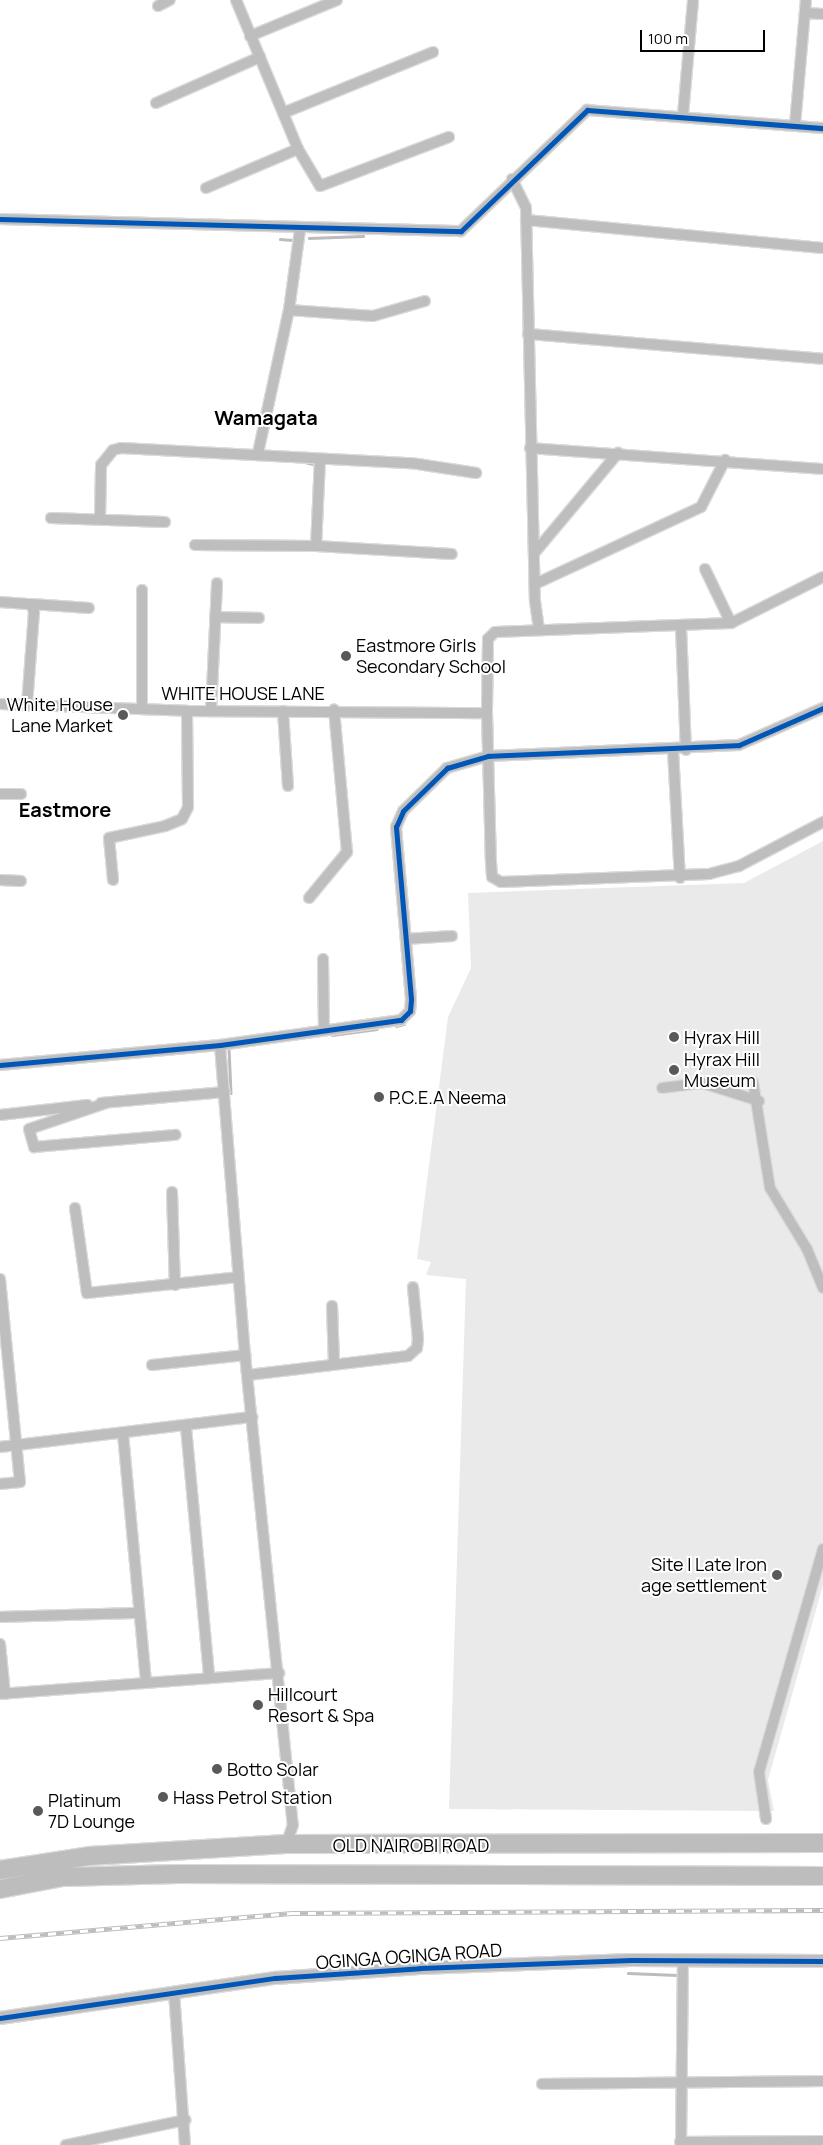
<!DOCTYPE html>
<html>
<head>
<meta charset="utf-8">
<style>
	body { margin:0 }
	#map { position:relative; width:823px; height:2145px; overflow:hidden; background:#fff; font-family:Manrope,sans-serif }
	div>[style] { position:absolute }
	.green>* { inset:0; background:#eaeaea }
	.stream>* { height:2.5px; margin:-1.25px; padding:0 1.25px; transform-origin:1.25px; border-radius:1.25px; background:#bcbcbc }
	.roads { filter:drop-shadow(1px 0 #dbdbdb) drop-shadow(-1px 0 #dbdbdb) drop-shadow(0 1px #dbdbdb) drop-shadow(0 -1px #dbdbdb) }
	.minor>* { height:10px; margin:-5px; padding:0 5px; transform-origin:5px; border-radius:5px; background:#bebebe }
	.tertiary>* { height:12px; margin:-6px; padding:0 6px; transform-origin:6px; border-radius:6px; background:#bebebe }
	.trunk>* { height:18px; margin:-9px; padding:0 9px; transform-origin:9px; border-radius:9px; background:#bdbdbd }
	.rail>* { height:4.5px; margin-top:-2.25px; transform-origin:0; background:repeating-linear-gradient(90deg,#fff 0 8px,#bdbdbd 0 16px); box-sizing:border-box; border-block:1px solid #bdbdbd }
	.cycleway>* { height:5px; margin:-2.5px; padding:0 2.5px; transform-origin:2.5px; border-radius:2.5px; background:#0057b8 }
	.dots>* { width:14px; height:14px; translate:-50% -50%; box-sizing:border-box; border:2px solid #fff; border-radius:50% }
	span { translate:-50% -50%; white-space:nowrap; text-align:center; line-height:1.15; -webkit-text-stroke:4px #fff; paint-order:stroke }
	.poi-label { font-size:18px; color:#000 }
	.left { translate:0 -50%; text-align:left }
	.right { translate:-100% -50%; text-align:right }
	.street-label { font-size:18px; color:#000 }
	.quarter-label { font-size:20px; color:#000; font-weight:700 }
	.scale { position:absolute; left:640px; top:30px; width:125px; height:22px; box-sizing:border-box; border:2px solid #000; border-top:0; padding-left:6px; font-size:15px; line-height:18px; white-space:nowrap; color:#000; -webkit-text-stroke:4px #fff; paint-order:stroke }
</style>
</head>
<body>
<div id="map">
	<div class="green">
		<div style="clip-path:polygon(823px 841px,823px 1585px,768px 1780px,774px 1811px,449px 1809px,466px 1279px,426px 1275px,431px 1262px,417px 1259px,448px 1017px,471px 968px,468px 893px,744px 883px)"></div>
	</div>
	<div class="stream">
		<div style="left:309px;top:238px;width:54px;rotate:-2.1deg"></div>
		<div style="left:280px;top:239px;width:12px;rotate:5deg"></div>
		<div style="left:305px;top:462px;width:12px;rotate:14deg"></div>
		<div style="left:396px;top:1026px;width:8px;rotate:-14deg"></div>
		<div style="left:332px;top:1035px;width:45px;rotate:-7.6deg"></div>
		<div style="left:229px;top:1048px;width:45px;rotate:87.5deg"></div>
		<div style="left:628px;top:1973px;width:49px;rotate:2.3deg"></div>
	</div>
	<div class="roads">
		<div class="minor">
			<div style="left:236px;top:0;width:161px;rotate:67.4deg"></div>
			<div style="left:298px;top:149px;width:43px;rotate:59.3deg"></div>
			<div style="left:320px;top:186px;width:138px;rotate:-20.8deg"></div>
			<div style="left:158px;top:6px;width:13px;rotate:-27deg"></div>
			<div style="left:805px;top:13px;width:18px;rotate:3deg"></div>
			<div style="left:250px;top:36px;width:94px;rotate:-22.5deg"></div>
			<div style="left:156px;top:103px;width:114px;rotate:-23.9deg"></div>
			<div style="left:283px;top:113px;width:162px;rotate:-22.1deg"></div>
			<div style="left:683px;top:115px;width:115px;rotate:-85deg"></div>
			<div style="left:795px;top:125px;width:125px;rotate:-85deg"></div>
			<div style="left:512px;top:179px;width:32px;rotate:64deg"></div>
			<div style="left:526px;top:208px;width:393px;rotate:88.7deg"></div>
			<div style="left:535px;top:601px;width:27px;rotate:82deg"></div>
			<div style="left:206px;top:188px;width:100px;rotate:-23deg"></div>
			<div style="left:0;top:219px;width:461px;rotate:1.5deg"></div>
			<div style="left:461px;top:231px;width:175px;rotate:-43.8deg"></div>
			<div style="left:587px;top:110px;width:237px;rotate:4.4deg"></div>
			<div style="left:526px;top:220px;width:298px;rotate:5.4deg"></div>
			<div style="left:289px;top:310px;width:84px;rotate:4.1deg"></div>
			<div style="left:373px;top:316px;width:54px;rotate:-16.1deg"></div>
			<div style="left:528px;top:334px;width:296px;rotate:4.8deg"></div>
			<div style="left:530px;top:448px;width:294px;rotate:4.1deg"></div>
			<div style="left:258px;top:453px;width:146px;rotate:-77.8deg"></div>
			<div style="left:289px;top:310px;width:81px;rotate:-82.2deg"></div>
			<div style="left:320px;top:459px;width:87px;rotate:92.6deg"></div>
			<div style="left:316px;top:546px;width:136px;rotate:3.4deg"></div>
			<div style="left:51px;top:518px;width:114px;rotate:2deg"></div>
			<div style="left:100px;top:519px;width:54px;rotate:-88.9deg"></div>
			<div style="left:101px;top:465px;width:19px;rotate:-51deg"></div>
			<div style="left:113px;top:450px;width:8px;rotate:-14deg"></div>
			<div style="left:121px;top:448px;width:290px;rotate:3deg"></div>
			<div style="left:411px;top:463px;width:66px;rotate:8.7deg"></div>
			<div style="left:195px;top:545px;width:121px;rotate:0.5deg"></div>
			<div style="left:536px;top:551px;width:128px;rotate:-50.1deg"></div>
			<div style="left:705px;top:569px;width:60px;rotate:64.3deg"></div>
			<div style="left:823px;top:577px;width:103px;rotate:153.4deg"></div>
			<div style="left:731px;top:623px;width:236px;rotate:177.8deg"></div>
			<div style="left:495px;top:632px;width:10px;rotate:135deg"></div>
			<div style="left:488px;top:639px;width:74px;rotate:90.8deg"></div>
			<div style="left:487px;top:713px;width:149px;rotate:88.5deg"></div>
			<div style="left:491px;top:862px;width:15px;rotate:86deg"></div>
			<div style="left:492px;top:877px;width:10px;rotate:29deg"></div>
			<div style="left:501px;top:882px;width:208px;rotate:-2.2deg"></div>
			<div style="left:709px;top:874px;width:31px;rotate:-15deg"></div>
			<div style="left:739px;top:866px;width:95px;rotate:-27.6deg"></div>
			<div style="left:535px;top:584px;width:183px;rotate:-24.9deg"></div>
			<div style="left:701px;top:507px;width:53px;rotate:-62.9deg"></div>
			<div style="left:0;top:602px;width:31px;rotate:4deg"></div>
			<div style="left:31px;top:604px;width:9px;rotate:69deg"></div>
			<div style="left:34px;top:612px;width:94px;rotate:94.3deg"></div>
			<div style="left:31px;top:604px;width:58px;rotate:3.9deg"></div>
			<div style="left:215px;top:617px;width:44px;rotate:1.3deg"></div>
			<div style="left:681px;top:627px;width:123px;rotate:87.7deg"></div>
			<div style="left:0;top:704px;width:187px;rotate:2.1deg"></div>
			<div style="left:187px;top:711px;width:300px;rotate:0.4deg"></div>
			<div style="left:142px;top:708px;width:118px;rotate:-90deg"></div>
			<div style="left:211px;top:711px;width:128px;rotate:-87.3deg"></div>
			<div style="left:283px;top:711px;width:75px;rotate:86.2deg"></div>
			<div style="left:673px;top:750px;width:128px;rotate:86.9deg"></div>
			<div style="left:0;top:794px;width:21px"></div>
			<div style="left:0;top:880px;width:21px;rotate:3deg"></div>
			<div style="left:113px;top:880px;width:42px;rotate:-95.4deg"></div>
			<div style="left:109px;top:838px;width:57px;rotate:-12.1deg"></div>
			<div style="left:165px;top:826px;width:18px;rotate:-22deg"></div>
			<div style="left:182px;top:819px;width:13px;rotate:-63deg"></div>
			<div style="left:188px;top:807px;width:96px;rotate:-90.6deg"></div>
			<div style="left:309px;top:898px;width:60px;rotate:-50.4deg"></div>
			<div style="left:347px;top:852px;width:143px;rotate:-95.2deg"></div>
			<div style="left:406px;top:939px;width:46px;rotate:-3.7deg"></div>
			<div style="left:323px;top:959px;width:70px;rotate:89.2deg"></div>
			<div style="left:220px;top:1045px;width:311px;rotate:85.4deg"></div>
			<div style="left:245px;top:1355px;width:472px;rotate:84.2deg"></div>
			<div style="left:293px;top:1825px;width:20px;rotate:110deg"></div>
			<div style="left:0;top:1065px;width:221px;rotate:-5.2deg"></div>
			<div style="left:220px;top:1045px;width:183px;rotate:-7.9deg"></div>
			<div style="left:401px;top:1020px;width:13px;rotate:-45deg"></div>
			<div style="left:410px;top:1011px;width:12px;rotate:-85deg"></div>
			<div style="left:411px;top:999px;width:173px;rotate:-95deg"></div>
			<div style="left:396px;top:827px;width:17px;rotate:-66deg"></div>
			<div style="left:403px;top:811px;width:62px;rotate:-44.3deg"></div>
			<div style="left:447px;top:768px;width:43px;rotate:-16.3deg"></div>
			<div style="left:488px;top:756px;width:251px;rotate:-2.5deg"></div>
			<div style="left:739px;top:745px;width:92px;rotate:-23.8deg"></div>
			<div style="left:753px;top:1082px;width:107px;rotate:80.9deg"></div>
			<div style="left:770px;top:1188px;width:71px;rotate:58.8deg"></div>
			<div style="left:807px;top:1249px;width:42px;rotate:67.7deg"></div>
			<div style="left:662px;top:1088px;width:40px;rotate:-7.1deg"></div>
			<div style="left:702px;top:1083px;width:60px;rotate:17.5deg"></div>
			<div style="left:101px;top:1103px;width:124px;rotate:-5.1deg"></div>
			<div style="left:106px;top:1103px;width:81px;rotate:161.3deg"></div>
			<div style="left:29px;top:1129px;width:19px;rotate:74deg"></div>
			<div style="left:34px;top:1147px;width:142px;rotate:-4.9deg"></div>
			<div style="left:0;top:1115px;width:88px;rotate:-6.6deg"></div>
			<div style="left:172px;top:1192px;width:93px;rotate:88.2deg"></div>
			<div style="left:75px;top:1208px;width:86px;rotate:82deg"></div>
			<div style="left:87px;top:1293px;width:152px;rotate:-6deg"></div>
			<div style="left:0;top:1279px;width:204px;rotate:84.4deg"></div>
			<div style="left:20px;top:1482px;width:20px;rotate:174deg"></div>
			<div style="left:332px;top:1306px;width:58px;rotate:88deg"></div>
			<div style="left:152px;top:1365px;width:94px;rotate:-6.1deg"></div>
			<div style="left:248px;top:1375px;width:161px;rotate:-6.8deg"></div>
			<div style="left:408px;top:1356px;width:12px;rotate:-42deg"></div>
			<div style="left:417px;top:1348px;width:9px;rotate:-84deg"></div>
			<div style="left:418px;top:1339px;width:52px;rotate:-95.5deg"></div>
			<div style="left:186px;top:1427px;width:250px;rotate:84.7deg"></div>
			<div style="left:123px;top:1434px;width:249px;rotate:84.7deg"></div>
			<div style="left:0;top:1447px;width:254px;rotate:-6.8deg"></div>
			<div style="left:0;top:1617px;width:138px;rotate:-1.7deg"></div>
			<div style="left:0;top:1644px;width:50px;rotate:84.3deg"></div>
			<div style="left:0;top:1694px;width:280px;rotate:-4.3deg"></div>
			<div style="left:766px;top:1819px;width:48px;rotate:-98.5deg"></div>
			<div style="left:759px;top:1772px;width:232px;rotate:-74deg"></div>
			<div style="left:174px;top:1992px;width:153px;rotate:85.9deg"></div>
			<div style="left:542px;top:2084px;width:281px;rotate:-0.6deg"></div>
			<div style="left:680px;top:2142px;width:143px;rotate:-0.4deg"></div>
			<div style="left:66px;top:2145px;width:122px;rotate:-11.9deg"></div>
			<div style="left:681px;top:2145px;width:185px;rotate:-89.4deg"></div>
		</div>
		<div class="tertiary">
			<div style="left:0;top:2018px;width:278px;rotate:-8.3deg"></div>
			<div style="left:275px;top:1978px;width:145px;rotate:-3.9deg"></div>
			<div style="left:420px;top:1968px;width:211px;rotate:-2.2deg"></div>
			<div style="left:631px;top:1960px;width:192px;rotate:0.3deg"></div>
		</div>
		<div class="trunk">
			<div style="left:0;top:1870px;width:90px;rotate:-8.9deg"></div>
			<div style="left:89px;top:1856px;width:197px;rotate:-3.5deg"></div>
			<div style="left:286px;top:1844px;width:537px;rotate:-0.11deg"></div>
			<div style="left:0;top:1889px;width:64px;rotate:-10.8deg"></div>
			<div style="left:63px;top:1877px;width:115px;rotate:-1.5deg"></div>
			<div style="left:178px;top:1874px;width:645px;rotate:0.18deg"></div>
		</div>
	</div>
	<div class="rail">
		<div style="left:0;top:1938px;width:293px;rotate:-4.9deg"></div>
		<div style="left:292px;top:1913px;width:531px;rotate:-0.32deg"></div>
	</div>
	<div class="cycleway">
		<div style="left:0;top:219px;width:461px;rotate:1.5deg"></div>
		<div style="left:461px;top:231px;width:175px;rotate:-43.8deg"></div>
		<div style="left:587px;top:110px;width:237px;rotate:4.4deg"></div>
		<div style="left:0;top:1065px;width:221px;rotate:-5.2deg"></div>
		<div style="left:220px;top:1045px;width:183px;rotate:-7.9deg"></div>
		<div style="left:401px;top:1020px;width:13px;rotate:-45deg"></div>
		<div style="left:410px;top:1011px;width:12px;rotate:-85deg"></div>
		<div style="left:411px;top:999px;width:173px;rotate:-95deg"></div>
		<div style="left:396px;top:827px;width:17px;rotate:-66deg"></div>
		<div style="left:403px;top:811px;width:62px;rotate:-44.3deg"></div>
		<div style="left:447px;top:768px;width:43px;rotate:-16.3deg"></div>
		<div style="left:488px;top:756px;width:251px;rotate:-2.5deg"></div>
		<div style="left:739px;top:745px;width:92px;rotate:-23.8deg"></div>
		<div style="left:0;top:2018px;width:278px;rotate:-8.3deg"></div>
		<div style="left:275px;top:1978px;width:145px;rotate:-3.9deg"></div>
		<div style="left:420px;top:1968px;width:211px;rotate:-2.2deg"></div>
		<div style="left:631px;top:1960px;width:192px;rotate:0.3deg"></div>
	</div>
	<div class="dots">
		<div style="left:346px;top:656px;background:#595959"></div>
		<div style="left:123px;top:715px;background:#595959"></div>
		<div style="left:674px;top:1037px;background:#595959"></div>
		<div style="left:674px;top:1070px;background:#595959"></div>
		<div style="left:379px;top:1097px;background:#595959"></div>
		<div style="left:777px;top:1575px;background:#595959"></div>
		<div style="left:258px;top:1705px;background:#595959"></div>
		<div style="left:217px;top:1769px;background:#595959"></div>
		<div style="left:163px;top:1797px;background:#595959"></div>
		<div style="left:38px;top:1811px;background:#595959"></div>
	</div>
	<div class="poi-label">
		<span class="left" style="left:356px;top:656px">Eastmore Girls<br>Secondary School</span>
		<span class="right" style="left:113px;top:715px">White House<br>Lane Market</span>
		<span class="left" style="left:684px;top:1037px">Hyrax Hill</span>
		<span class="left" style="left:684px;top:1070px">Hyrax Hill<br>Museum</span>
		<span class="left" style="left:389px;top:1097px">P.C.E.A Neema</span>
		<span class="right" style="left:767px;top:1575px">Site I Late Iron<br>age settlement</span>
		<span class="left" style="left:268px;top:1705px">Hillcourt<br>Resort &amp; Spa</span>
		<span class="left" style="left:227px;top:1769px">Botto Solar</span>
		<span class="left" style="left:173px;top:1797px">Hass Petrol Station</span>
		<span class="left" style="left:48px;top:1811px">Platinum<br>7D Lounge</span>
	</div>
	<div class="street-label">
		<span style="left:243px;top:693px">WHITE HOUSE LANE</span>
		<span style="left:411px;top:1845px">OLD NAIROBI ROAD</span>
		<span style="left:409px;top:1956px;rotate:-4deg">OGINGA OGINGA ROAD</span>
	</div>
	<div class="quarter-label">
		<span style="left:266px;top:417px">Wamagata</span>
		<span style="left:65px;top:809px">Eastmore</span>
	</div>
	<div class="scale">100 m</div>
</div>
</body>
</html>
